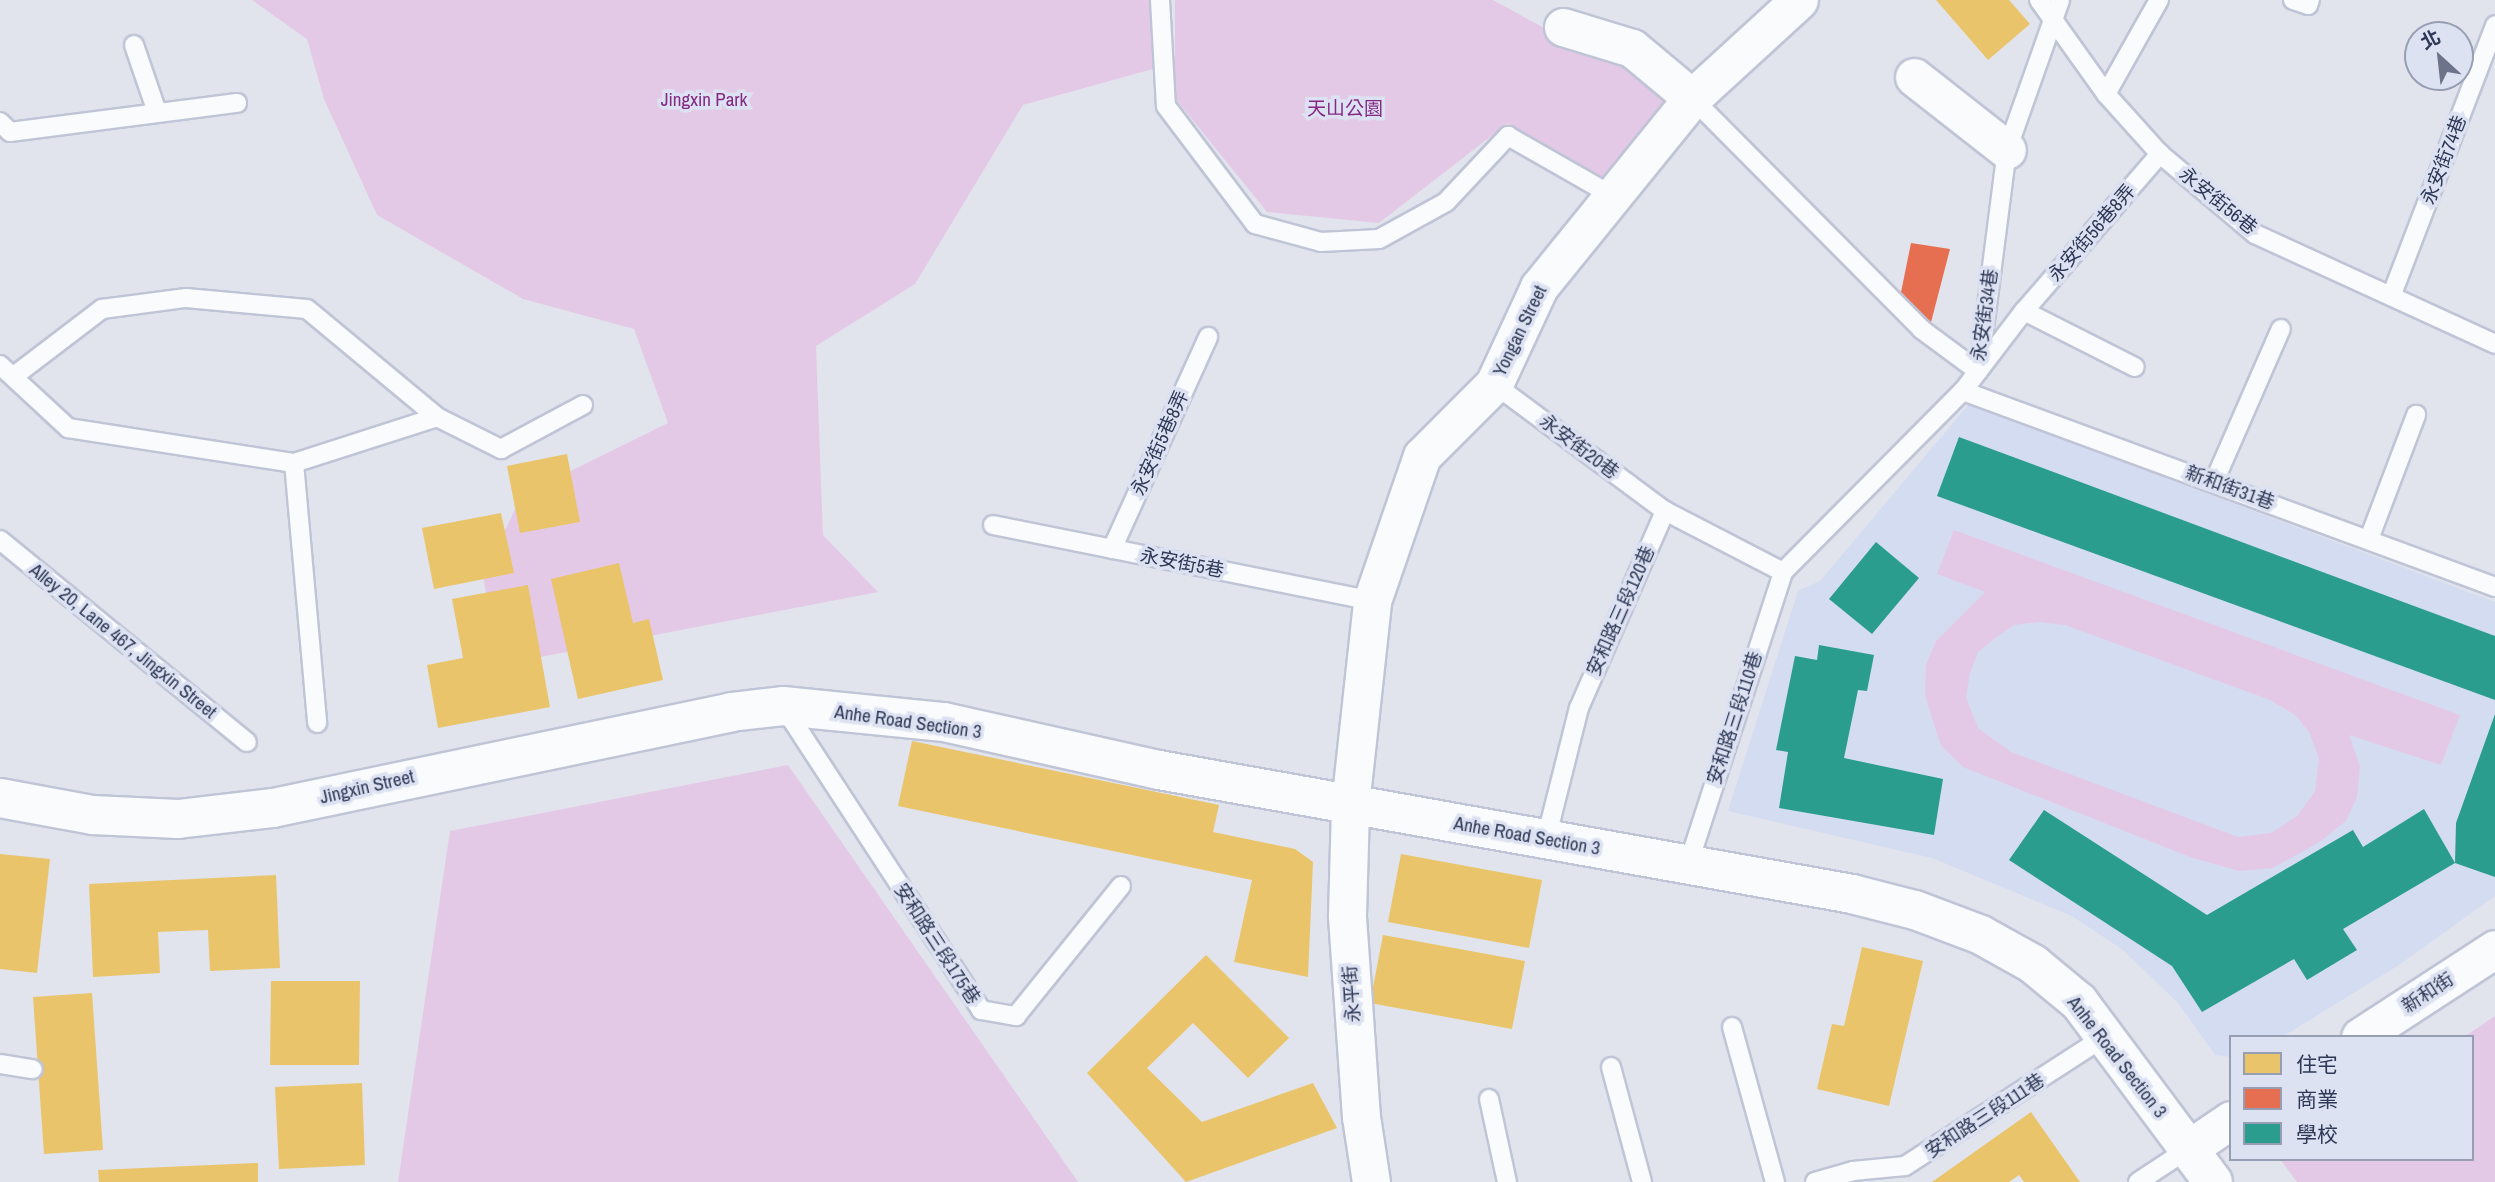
<!DOCTYPE html>
<html>
<head>
<meta charset="utf-8">
<style>
	body { margin:0 }
	#map { position:relative; width:2495px; height:1182px; overflow:hidden; background:#e1e4ec; font-family:"Archivo Narrow","Noto Sans TC",sans-serif }
	div>[style] { position:absolute }
	.built>* { inset:0; background:#d4dcf2 }
	.green>* { inset:0; background:#e4c9e7 }
	.homes>* { inset:0; background:#e9c46a }
	.shops>* { inset:0; background:#e76f51 }
	.schools>* { inset:0; background:#2a9d8f }
	.roads { filter:drop-shadow(2px 0 #bfc4d6) drop-shadow(-2px 0 #bfc4d6) drop-shadow(0 2px #bfc4d6) drop-shadow(0 -2px #bfc4d6) }
	.service>* { height:18px; margin:-9px; padding:0 9px; transform-origin:9px; border-radius:9px; background:#fafbfc }
	.minor>* { height:37px; margin:-18.5px; padding:0 18.5px; transform-origin:18.5px; border-radius:18.5px; background:#fafbfc }
	.secondary>* { height:38px; margin:-19px; padding:0 19px; transform-origin:19px; border-radius:19px; background:#fafbfc }
	span { translate:-50% -50%; white-space:nowrap; text-align:center; line-height:1.15; -webkit-text-stroke:7px #dce2f1; paint-order:stroke }
	.park-label { font-size:19px; color:#862884 }
	.street-label { font-size:19px; color:#2e3856 }
	.legend { position:absolute; left:2229px; top:1035px; width:245px; height:126px; box-sizing:border-box; background:#dce2f1; border:2px solid #969eb3; margin:0; padding:9px 12px; list-style:none; font-size:21px; color:#2e3856 }
	.legend li { display:flex; align-items:center; gap:14px; height:35px }
	.legend b { width:35px; border:2px solid #969eb3 }
	.north { position:absolute; left:2404px; top:21px; width:70px; height:70px; box-sizing:border-box; background:#dce2f1; border:2px solid #969eb3; border-radius:50%; rotate:333deg; font-size:19px; font-weight:700; line-height:28px; text-align:center; color:#2e3856 }
	.north::after { content:''; display:block; margin:auto; width:24px; height:32px; background:#6d748a; clip-path:polygon(50% 0,100% 100%,50% 72%,0 100%) }
</style>
</head>
<body>
<div id="map">
	<div class="built">
		<div style="clip-path:polygon(1969px 404px,2495px 602px,2495px 896px,2399px 965px,2282px 1037px,2231px 1037px,2231px 1057px,2215px 1055px,2178px 1003px,2123px 950px,2072px 916px,1932px 858px,1728px 811px,1798px 591px,1820px 581px)"></div>
	</div>
	<div class="green">
		<div style="clip-path:polygon(252px 0,1152px 0,1160px 67px,1023px 105px,915px 284px,816px 346px,823px 535px,878px 592px,499px 665px,483px 576px,522px 495px,668px 423px,634px 329px,523px 299px,377px 215px,324px 99px,307px 39px)"></div>
		<div style="clip-path:polygon(1175px 0,1493px 0,1557px 35px,1613px 44px,1676px 104px,1608px 183px,1508px 123px,1379px 223px,1267px 212px,1175px 98px)"></div>
		<div style="clip-path:polygon(evenodd,1954px 530px,2460px 715px,2441px 765px,2349px 735px,2360px 766px,2357px 797px,2346px 821px,2321px 841px,2273px 868px,2239px 871px,2190px 857px,1963px 767px,1941px 746px,1925px 696px,1926px 665px,1936px 641px,1985px 592px,1937px 574px,1954px 530px,2038px 622px,2065px 625px,2270px 700px,2295px 715px,2309px 732px,2319px 758px,2315px 791px,2297px 816px,2271px 833px,2238px 837px,2011px 752px,1978px 728px,1966px 697px,1970px 673px,1978px 652px,1998px 636px,2014px 625px,2038px 622px)"></div>
		<div style="clip-path:polygon(788px 765px,1078px 1182px,398px 1182px,450px 831px)"></div>
		<div style="clip-path:polygon(2495px 1016px,2495px 1182px,2297px 1182px,2280px 1159px,2472px 1159px,2472px 1037px,2464px 1037px)"></div>
	</div>
	<div class="homes">
		<div style="clip-path:polygon(1936px 0,2009px 0,2030px 24px,1988px 60px)"></div>
		<div style="clip-path:polygon(567px 454px,580px 522px,520px 533px,507px 466px)"></div>
		<div style="clip-path:polygon(501px 513px,514px 573px,434px 589px,422px 528px)"></div>
		<div style="clip-path:polygon(619px 563px,633px 623px,649px 619px,663px 680px,578px 699px,551px 579px)"></div>
		<div style="clip-path:polygon(528px 585px,550px 707px,438px 728px,427px 665px,463px 658px,452px 599px)"></div>
		<div style="clip-path:polygon(912px 741px,1219px 805px,1213px 832px,1295px 849px,1313px 862px,1308px 977px,1234px 962px,1252px 880px,898px 806px)"></div>
		<div style="clip-path:polygon(0 854px,50px 859px,37px 973px,0 969px)"></div>
		<div style="clip-path:polygon(1401px 854px,1542px 880px,1529px 948px,1388px 922px)"></div>
		<div style="clip-path:polygon(276px 875px,280px 968px,210px 971px,208px 930px,181px 931px,158px 932px,160px 973px,93px 977px,89px 884px)"></div>
		<div style="clip-path:polygon(1383px 935px,1525px 961px,1512px 1029px,1370px 1003px)"></div>
		<div style="clip-path:polygon(1862px 947px,1923px 961px,1889px 1106px,1817px 1089px,1832px 1024px,1844px 1026px)"></div>
		<div style="clip-path:polygon(1206px 955px,1289px 1038px,1248px 1078px,1193px 1023px,1147px 1068px,1202px 1122px,1313px 1083px,1337px 1128px,1186px 1182px,1087px 1073px)"></div>
		<div style="clip-path:polygon(271px 981px,360px 981px,359px 1065px,270px 1065px)"></div>
		<div style="clip-path:polygon(92px 993px,103px 1150px,44px 1154px,33px 997px)"></div>
		<div style="clip-path:polygon(362px 1083px,365px 1165px,279px 1169px,275px 1087px)"></div>
		<div style="clip-path:polygon(2031px 1112px,2080px 1182px,2024px 1182px,2019px 1175px,2009px 1182px,1932px 1182px)"></div>
		<div style="clip-path:polygon(258px 1163px,258px 1182px,99px 1182px,98px 1170px)"></div>
	</div>
	<div class="shops">
		<div style="clip-path:polygon(1911px 243px,1950px 249px,1929px 330px,1899px 302px)"></div>
	</div>
	<div class="schools">
		<div style="clip-path:polygon(1959px 437px,2495px 636px,2495px 700px,1937px 496px)"></div>
		<div style="clip-path:polygon(1876px 542px,1919px 578px,1872px 634px,1829px 599px)"></div>
		<div style="clip-path:polygon(1819px 645px,1874px 655px,1867px 691px,1858px 690px,1844px 758px,1943px 779px,1934px 835px,1779px 808px,1788px 752px,1776px 750px,1795px 656px,1817px 660px)"></div>
		<div style="clip-path:polygon(2495px 714px,2495px 877px,2455px 863px,2456px 823px)"></div>
		<div style="clip-path:polygon(2424px 809px,2455px 863px,2343px 929px,2357px 950px,2307px 980px,2294px 959px,2202px 1012px,2172px 966px,2009px 860px,2044px 810px,2207px 915px,2353px 830px,2363px 847px)"></div>
	</div>
	<div class="roads">
		<div class="service">
			<div style="left:1160px;top:0;width:106px;rotate:86.8deg"></div>
			<div style="left:1166px;top:106px;width:148px;rotate:53deg"></div>
			<div style="left:1255px;top:224px;width:68px;rotate:15.3deg"></div>
			<div style="left:1321px;top:242px;width:58px;rotate:-3deg"></div>
			<div style="left:1379px;top:239px;width:77px;rotate:-28.9deg"></div>
			<div style="left:1446px;top:202px;width:91px;rotate:-46.8deg"></div>
			<div style="left:1508px;top:136px;width:121px;rotate:29.7deg"></div>
			<div style="left:2039px;top:0;width:115px;rotate:54.5deg"></div>
			<div style="left:2106px;top:94px;width:81px;rotate:48deg"></div>
			<div style="left:2160px;top:154px;width:124px;rotate:40.1deg"></div>
			<div style="left:2255px;top:234px;width:264px;rotate:24.6deg"></div>
			<div style="left:2293px;top:0;width:16px;rotate:18deg"></div>
			<div style="left:2308px;top:5px;width:5px;rotate:-68deg"></div>
			<div style="left:134px;top:45px;width:71px;rotate:71.1deg"></div>
			<div style="left:2106px;top:94px;width:108px;rotate:-60.6deg"></div>
			<div style="left:1692px;top:98px;width:325px;rotate:45.2deg"></div>
			<div style="left:1921px;top:329px;width:71px;rotate:36.4deg"></div>
			<div style="left:0;top:122px;width:14px;rotate:45deg"></div>
			<div style="left:10px;top:132px;width:229px;rotate:-7.3deg"></div>
			<div style="left:2392px;top:294px;width:288px;rotate:-69deg"></div>
			<div style="left:2024px;top:311px;width:124px;rotate:26.8deg"></div>
			<div style="left:0;top:365px;width:93px;rotate:42.8deg"></div>
			<div style="left:68px;top:428px;width:229px;rotate:8.8deg"></div>
			<div style="left:294px;top:463px;width:150px;rotate:-17.8deg"></div>
			<div style="left:437px;top:417px;width:72px;rotate:26.6deg"></div>
			<div style="left:501px;top:449px;width:93px;rotate:-28.2deg"></div>
			<div style="left:1979px;top:368px;width:220px;rotate:-82.7deg"></div>
			<div style="left:2007px;top:150px;width:159px;rotate:-70.5deg"></div>
			<div style="left:14px;top:376px;width:111px;rotate:-37.3deg"></div>
			<div style="left:102px;top:309px;width:85px;rotate:-7.5deg"></div>
			<div style="left:186px;top:298px;width:121px;rotate:5.2deg"></div>
			<div style="left:307px;top:309px;width:169px;rotate:39.7deg"></div>
			<div style="left:1494px;top:384px;width:213px;rotate:36.6deg"></div>
			<div style="left:1665px;top:511px;width:133px;rotate:27.3deg"></div>
			<div style="left:1963px;top:391px;width:567px;rotate:20.22deg"></div>
			<div style="left:294px;top:463px;width:261px;rotate:84.9deg"></div>
			<div style="left:2214px;top:482px;width:167px;rotate:-66.4deg"></div>
			<div style="left:993px;top:525px;width:387px;rotate:11.3deg"></div>
			<div style="left:2369px;top:539px;width:133px;rotate:-69.2deg"></div>
			<div style="left:0;top:540px;width:319px;rotate:39.3deg"></div>
			<div style="left:1112px;top:549px;width:233px;rotate:-65.6deg"></div>
			<div style="left:783px;top:706px;width:363px;rotate:56.9deg"></div>
			<div style="left:981px;top:1010px;width:36px;rotate:10deg"></div>
			<div style="left:1016px;top:1016px;width:167px;rotate:-51.1deg"></div>
			<div style="left:1546px;top:839px;width:135px;rotate:-75.9deg"></div>
			<div style="left:1579px;top:708px;width:215px;rotate:-66.4deg"></div>
			<div style="left:1688px;top:865px;width:308px;rotate:-72deg"></div>
			<div style="left:1783px;top:572px;width:255px;rotate:-45.2deg"></div>
			<div style="left:1963px;top:391px;width:101px;rotate:-52.7deg"></div>
			<div style="left:2024px;top:311px;width:208px;rotate:-49.1deg"></div>
			<div style="left:1732px;top:1027px;width:161px;rotate:74.5deg"></div>
			<div style="left:0;top:1064px;width:33px;rotate:9deg"></div>
			<div style="left:1611px;top:1067px;width:119px;rotate:74.9deg"></div>
			<div style="left:1489px;top:1099px;width:85px;rotate:77.8deg"></div>
			<div style="left:1815px;top:1182px;width:40px;rotate:-16deg"></div>
			<div style="left:1853px;top:1171px;width:52px;rotate:-5.5deg"></div>
			<div style="left:1905px;top:1166px;width:239px;rotate:-32.9deg"></div>
			<div style="left:2138px;top:1182px;width:60px;rotate:-33.4deg"></div>
		</div>
		<div class="minor">
			<div style="left:1563px;top:27px;width:72px;rotate:16.9deg"></div>
			<div style="left:1632px;top:48px;width:78px;rotate:39.8deg"></div>
			<div style="left:1914px;top:77px;width:118px;rotate:38.1deg"></div>
			<div style="left:2360px;top:1037px;width:161px;rotate:-33.1deg"></div>
			<div style="left:2188px;top:1149px;width:52px;rotate:-34deg"></div>
			<div style="left:1371px;top:1182px;width:66px;rotate:-98.7deg"></div>
			<div style="left:1361px;top:1117px;width:202px;rotate:-94deg"></div>
			<div style="left:1347px;top:915px;width:110px;rotate:-88.4deg"></div>
			<div style="left:1350px;top:805px;width:205px;rotate:-83.8deg"></div>
			<div style="left:1372px;top:601px;width:153px;rotate:-71deg"></div>
			<div style="left:1422px;top:456px;width:102px;rotate:-45deg"></div>
			<div style="left:1494px;top:384px;width:107px;rotate:-65.1deg"></div>
			<div style="left:1539px;top:287px;width:243px;rotate:-51deg"></div>
			<div style="left:1692px;top:98px;width:145px;rotate:-42.5deg"></div>
		</div>
		<div class="secondary">
			<div style="left:0;top:798px;width:95px;rotate:10.4deg"></div>
			<div style="left:93px;top:815px;width:85px;rotate:2.7deg"></div>
			<div style="left:178px;top:819px;width:96px;rotate:-6.6deg"></div>
			<div style="left:273px;top:808px;width:468px;rotate:-11.8deg"></div>
			<div style="left:731px;top:712px;width:52px;rotate:-6.6deg"></div>
			<div style="left:783px;top:706px;width:162px;rotate:5.7deg"></div>
			<div style="left:944px;top:722px;width:220px;rotate:12.6deg"></div>
			<div style="left:1159px;top:770px;width:704px;rotate:10.14deg"></div>
			<div style="left:1852px;top:894px;width:65px;rotate:14.3deg"></div>
			<div style="left:1915px;top:910px;width:71px;rotate:20.7deg"></div>
			<div style="left:1981px;top:935px;width:60px;rotate:29.1deg"></div>
			<div style="left:2033px;top:964px;width:60px;rotate:39.6deg"></div>
			<div style="left:2079px;top:1002px;width:224px;rotate:53.3deg"></div>
		</div>
	</div>
	<div class="park-label">
		<span style="left:704px;top:100px">Jingxin Park</span>
		<span style="left:1345px;top:109px">天山公園</span>
	</div>
	<div class="street-label">
		<span style="left:2444px;top:160px;rotate:-69deg">永安街74巷</span>
		<span style="left:2218px;top:201px;rotate:39deg">永安街56巷</span>
		<span style="left:2092px;top:233px;rotate:-49deg">永安街56巷8弄</span>
		<span style="left:1985px;top:315px;rotate:-82deg">永安街34巷</span>
		<span style="left:1520px;top:331px;rotate:-64deg">Yongan Street</span>
		<span style="left:1160px;top:443px;rotate:-66deg">永安街5巷8弄</span>
		<span style="left:1579px;top:447px;rotate:37deg">永安街20巷</span>
		<span style="left:2230px;top:488px;rotate:20deg">新和街31巷</span>
		<span style="left:1182px;top:563px;rotate:11deg">永安街5巷</span>
		<span style="left:1621px;top:611px;rotate:-66deg">安和路三段120巷</span>
		<span style="left:123px;top:641px;rotate:39deg">Alley 20, Lane 467, Jingxin Street</span>
		<span style="left:1735px;top:718px;rotate:-72deg">安和路三段110巷</span>
		<span style="left:908px;top:722px;rotate:8deg">Anhe Road Section 3</span>
		<span style="left:367px;top:787px;rotate:-13deg">Jingxin Street</span>
		<span style="left:1527px;top:836px;rotate:10deg">Anhe Road Section 3</span>
		<span style="left:937px;top:944px;rotate:57deg">安和路三段175巷</span>
		<span style="left:2428px;top:993px;rotate:-33deg">新和街</span>
		<span style="left:1352px;top:994px;rotate:-94deg">永平街</span>
		<span style="left:2117px;top:1057px;rotate:52deg">Anhe Road Section 3</span>
		<span style="left:1985px;top:1116px;rotate:-33deg">安和路三段111巷</span>
	</div>
	<ul class="legend">
	<li><b style="height:19px;background:#e9c46a"></b>住宅</li>
	<li><b style="height:19px;background:#e76f51"></b>商業</li>
	<li><b style="height:19px;background:#2a9d8f"></b>學校</li>
	</ul>
	<div class="north">北</div>
</div>
</body>
</html>
